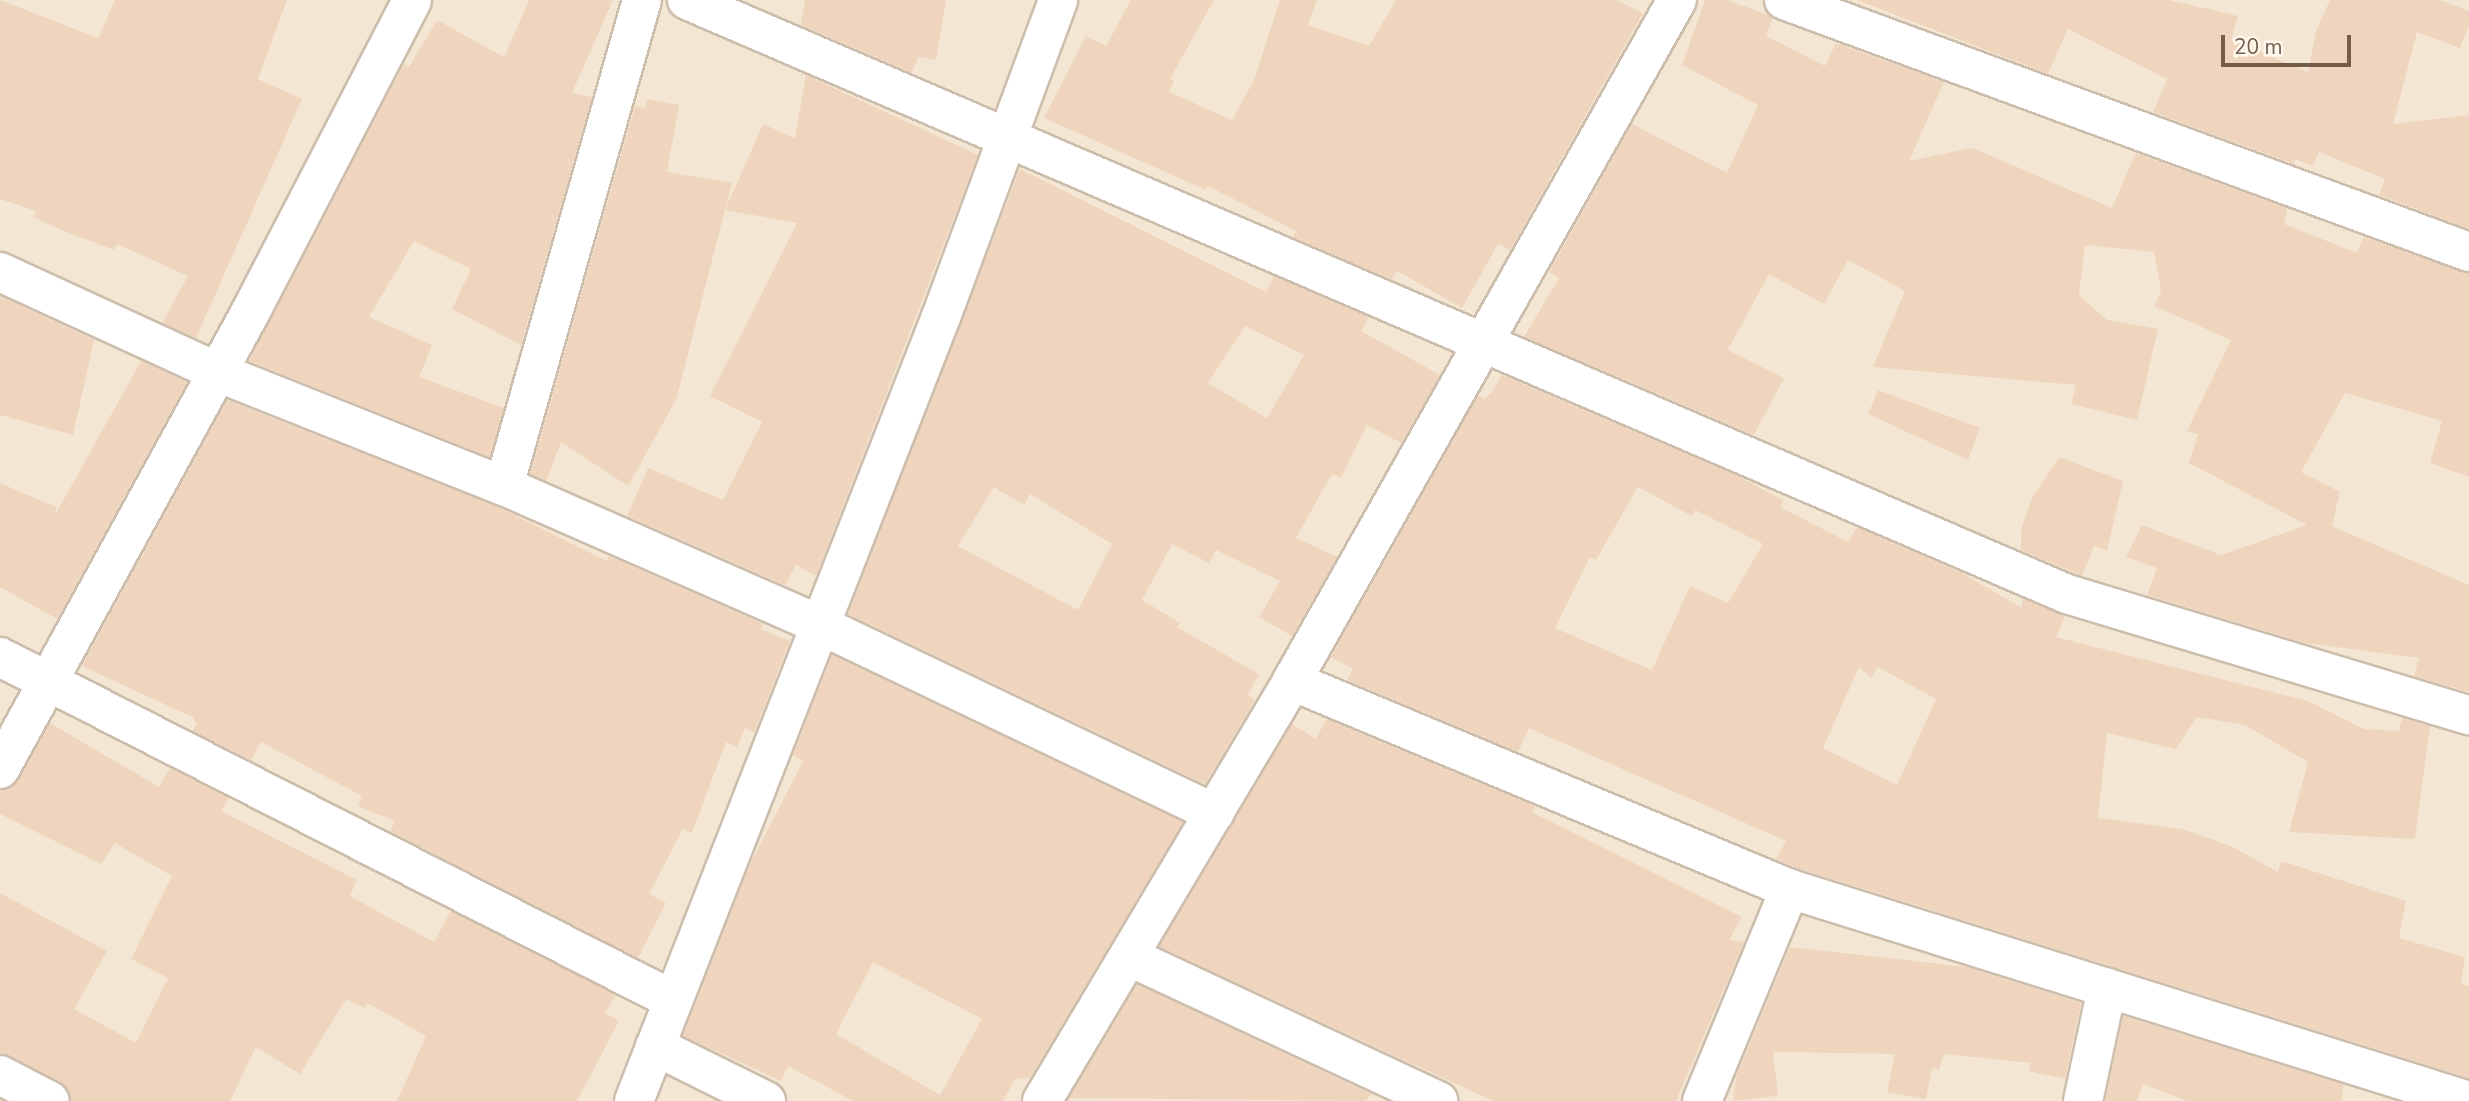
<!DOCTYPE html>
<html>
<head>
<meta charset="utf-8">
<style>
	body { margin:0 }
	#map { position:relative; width:2469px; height:1101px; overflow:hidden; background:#fcf5e6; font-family:"Nunito Sans",sans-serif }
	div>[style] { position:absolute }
	.residential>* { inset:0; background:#f3e7d4 }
	.building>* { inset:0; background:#f0d5be }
	.roads { filter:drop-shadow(2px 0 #cdbdac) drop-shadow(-2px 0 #cdbdac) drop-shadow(0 2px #cdbdac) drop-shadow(0 -2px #cdbdac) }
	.street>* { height:38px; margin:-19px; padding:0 19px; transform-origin:19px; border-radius:19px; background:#fff }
	.secondary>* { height:38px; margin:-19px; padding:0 19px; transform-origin:19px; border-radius:19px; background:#fff }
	span { translate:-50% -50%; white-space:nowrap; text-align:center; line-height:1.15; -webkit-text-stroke:5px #fef8ec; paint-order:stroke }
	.scale { position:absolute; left:2221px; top:35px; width:130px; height:32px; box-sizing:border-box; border:4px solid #745d4b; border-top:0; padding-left:9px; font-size:21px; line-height:24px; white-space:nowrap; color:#745d4b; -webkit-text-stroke:5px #fef8ec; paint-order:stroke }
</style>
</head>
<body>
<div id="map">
	<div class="residential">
		<div style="clip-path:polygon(0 0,2469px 0,2469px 1101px,0 1101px)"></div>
	</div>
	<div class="building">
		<div style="clip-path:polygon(0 0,98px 38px,115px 0,287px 0,258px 79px,302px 99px,196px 338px,162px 323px,188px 276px,117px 244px,114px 250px,64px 231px,33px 217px,36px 211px,0 199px)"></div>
		<div style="clip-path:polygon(529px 0,613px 0,572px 93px,592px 97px,521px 345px,452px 309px,471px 269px,414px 241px,369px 317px,432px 345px,419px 377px,504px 408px,490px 457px,249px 361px,404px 64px,409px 67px,437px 20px,504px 57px)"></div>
		<div style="clip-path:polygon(805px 0,946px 0,936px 60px,918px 57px,912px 73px,801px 25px)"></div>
		<div style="clip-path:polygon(1131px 0,1214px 0,1170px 79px,1174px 81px,1169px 92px,1232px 120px,1254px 80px,1280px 0,1317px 0,1308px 25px,1369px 46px,1396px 0,1616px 0,1643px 13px,1510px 250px,1498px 244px,1462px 308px,1397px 271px,1392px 280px,1293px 237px,1296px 231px,1208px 186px,1206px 190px,1044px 118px,1086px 36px,1106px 46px)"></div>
		<div style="clip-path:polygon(1705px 0,1727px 0,1768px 15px,1773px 18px,1766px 36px,1825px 66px,1836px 43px,1944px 82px,1909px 161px,1973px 148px,2112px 208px,2136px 153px,2287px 208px,2284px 224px,2357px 253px,2364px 237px,2469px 273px,2469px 477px,2430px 463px,2442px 421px,2345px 393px,2301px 472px,2340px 492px,2332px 526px,2469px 585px,2469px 692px,2414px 676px,2419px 658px,2305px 643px,2147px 595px,2157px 568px,2126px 557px,2142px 525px,2221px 555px,2307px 525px,2189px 463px,2198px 434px,2187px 431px,2231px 340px,2154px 306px,2161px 291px,2154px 252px,2085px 245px,2079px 295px,2107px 320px,2158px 329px,2137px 420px,2071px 404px,2076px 385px,1873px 367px,1905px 291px,1848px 260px,1824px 304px,1769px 274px,1728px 350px,1784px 378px,1754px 435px,1524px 337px,1559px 278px,1549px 272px,1632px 124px,1727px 173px,1758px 105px,1682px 65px)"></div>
		<div style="clip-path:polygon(1857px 0,2169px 0,2238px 16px,2231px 40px,2308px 72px,2316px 31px,2330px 0,2440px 0,2469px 11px,2469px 25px,2460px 48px,2417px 32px,2393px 124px,2469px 115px,2469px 229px,2379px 195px,2385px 179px,2319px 152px,2313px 166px,2295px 159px,2294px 164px,2153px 112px,2167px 79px,2068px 29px,2048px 74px)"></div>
		<div style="clip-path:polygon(806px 75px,978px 155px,816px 576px,796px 565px,785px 585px,627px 516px,648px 468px,723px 500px,762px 422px,710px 396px,797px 223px,725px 210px,763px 124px,795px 138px)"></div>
		<div style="clip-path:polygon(647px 99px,679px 105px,667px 172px,732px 183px,676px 400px,628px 486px,561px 442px,546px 481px,530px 474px,635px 106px,645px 108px)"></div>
		<div style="clip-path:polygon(evenodd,1020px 169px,1266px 292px,1274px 276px,1369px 317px,1361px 331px,1440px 375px,1401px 443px,1367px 425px,1341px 478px,1332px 474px,1296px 538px,1337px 557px,1292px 636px,1259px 617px,1280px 581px,1216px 550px,1209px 563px,1172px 544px,1142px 600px,1180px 623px,1177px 627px,1259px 674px,1248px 695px,1255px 700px,1205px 784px,848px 614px,1020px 169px,1245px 326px,1304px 355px,1267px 418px,1208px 383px,1245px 326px,1020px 169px,994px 487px,1024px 505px,1030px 494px,1112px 544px,1078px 610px,958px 546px,994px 487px)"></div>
		<div style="clip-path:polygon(0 296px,94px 340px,73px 435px,0 415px)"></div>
		<div style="clip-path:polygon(141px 361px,187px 382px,57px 619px,0 587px,0 483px,56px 507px,55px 515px)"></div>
		<div style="clip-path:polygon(evenodd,1502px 375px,1734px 474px,1783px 500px,1780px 507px,1848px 542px,1857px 527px,1962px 573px,2022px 608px,2022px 598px,2065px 616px,2056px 637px,2308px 701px,2364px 729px,2399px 731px,2402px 718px,2430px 726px,2415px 839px,2289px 832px,2308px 762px,2245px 725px,2197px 717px,2176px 749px,2107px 733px,2098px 818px,2182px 829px,2231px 846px,2278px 872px,2281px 861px,2406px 901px,2399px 938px,2465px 957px,2461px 984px,2469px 986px,2469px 1078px,1797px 868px,1776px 859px,1786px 841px,1529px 728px,1518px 752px,1347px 680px,1353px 669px,1331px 657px,1478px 396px,1484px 399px,1491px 393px,1502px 375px,1638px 487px,1692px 516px,1695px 510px,1763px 544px,1728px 603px,1690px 586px,1652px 670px,1555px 628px,1590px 557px,1596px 560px,1638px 487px,1502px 375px,1859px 667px,1871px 678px,1878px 667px,1936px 699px,1897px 785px,1823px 748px,1859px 667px)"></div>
		<div style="clip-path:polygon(1878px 390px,1980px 428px,1968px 460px,1868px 414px)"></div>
		<div style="clip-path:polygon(227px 400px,496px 506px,607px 561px,609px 556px,763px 624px,761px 629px,790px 641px,754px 733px,745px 728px,737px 747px,726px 742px,692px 833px,683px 829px,649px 894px,666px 903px,638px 958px,390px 831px,395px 821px,358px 806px,362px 796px,261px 742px,251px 760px,192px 731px,197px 723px,192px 717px,82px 666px)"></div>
		<div style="clip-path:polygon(2059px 457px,2123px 481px,2107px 551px,2094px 546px,2082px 576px,2021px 550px,2021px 529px,2032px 498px)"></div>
		<div style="clip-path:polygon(evenodd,832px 655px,1183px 822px,1030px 1078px,1015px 1079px,1003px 1101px,853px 1101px,788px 1066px,781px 1081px,683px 1036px,748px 869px,803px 761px,793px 755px,832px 655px,873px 962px,982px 1019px,940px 1095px,836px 1034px,873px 962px)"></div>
		<div style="clip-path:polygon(1326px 719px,1535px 806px,1532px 812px,1742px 917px,1729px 940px,1744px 942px,1676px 1101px,1493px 1101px,1159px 947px,1292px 724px,1316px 739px)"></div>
		<div style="clip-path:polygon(50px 723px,159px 787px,170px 768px,229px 798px,221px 811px,357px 880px,350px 896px,434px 942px,451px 911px,616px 995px,605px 1013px,619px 1021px,577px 1101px,397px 1101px,426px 1036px,367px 1003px,365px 1008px,346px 999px,300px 1074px,256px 1047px,230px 1101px,72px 1101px,60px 1082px,0 1053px,0 893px,107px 951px,74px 1009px,136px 1043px,168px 978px,131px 959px,172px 876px,115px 843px,101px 864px,0 814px,0 792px,19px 780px)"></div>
		<div style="clip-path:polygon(1790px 947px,1967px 967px,2081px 1003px,2065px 1079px,2029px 1071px,2031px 1063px,1944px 1054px,1939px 1070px,1932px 1068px,1926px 1099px,1887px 1092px,1895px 1054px,1773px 1052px,1778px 1096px,1733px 1101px,1736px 1077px)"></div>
		<div style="clip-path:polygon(1137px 984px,1371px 1094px,1366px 1101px,1069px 1098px)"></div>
		<div style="clip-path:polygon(2123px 1016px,2343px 1084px,2342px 1101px,2187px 1101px,2143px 1084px,2137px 1101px,2105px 1101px)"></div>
	</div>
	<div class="roads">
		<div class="street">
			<div style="left:687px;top:0;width:1502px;rotate:23.29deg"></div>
			<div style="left:2067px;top:594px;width:420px;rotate:16.8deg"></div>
			<div style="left:0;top:272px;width:239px;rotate:24.7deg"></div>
			<div style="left:217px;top:372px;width:309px;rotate:21.7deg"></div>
			<div style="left:504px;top:486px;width:345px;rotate:23.7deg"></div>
			<div style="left:820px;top:625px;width:437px;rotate:25.5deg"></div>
			<div style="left:504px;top:486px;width:505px;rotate:-74.15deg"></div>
			<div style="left:0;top:657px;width:755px;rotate:27.01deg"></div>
			<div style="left:1292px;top:681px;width:540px;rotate:22.67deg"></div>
			<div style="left:1790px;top:889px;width:711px;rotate:17.34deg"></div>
			<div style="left:0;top:769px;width:520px;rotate:-61.27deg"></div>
			<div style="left:250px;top:313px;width:352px;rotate:-62.6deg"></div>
			<div style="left:1132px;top:958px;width:338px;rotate:25deg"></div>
			<div style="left:655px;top:1046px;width:124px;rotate:26.4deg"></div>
			<div style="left:0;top:1075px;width:56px;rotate:27.5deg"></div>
			<div style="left:1042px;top:1101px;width:489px;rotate:-59.2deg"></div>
			<div style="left:1292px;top:681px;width:782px;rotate:-60.52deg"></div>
			<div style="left:1702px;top:1101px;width:230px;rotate:-67.5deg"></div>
			<div style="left:2083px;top:1101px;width:116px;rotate:-78deg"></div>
		</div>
		<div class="secondary">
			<div style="left:1784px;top:0;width:730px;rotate:20.2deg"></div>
			<div style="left:634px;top:1101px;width:842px;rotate:-68.62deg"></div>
			<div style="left:941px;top:317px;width:338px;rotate:-69.7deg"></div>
		</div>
	</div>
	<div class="scale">20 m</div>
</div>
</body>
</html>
